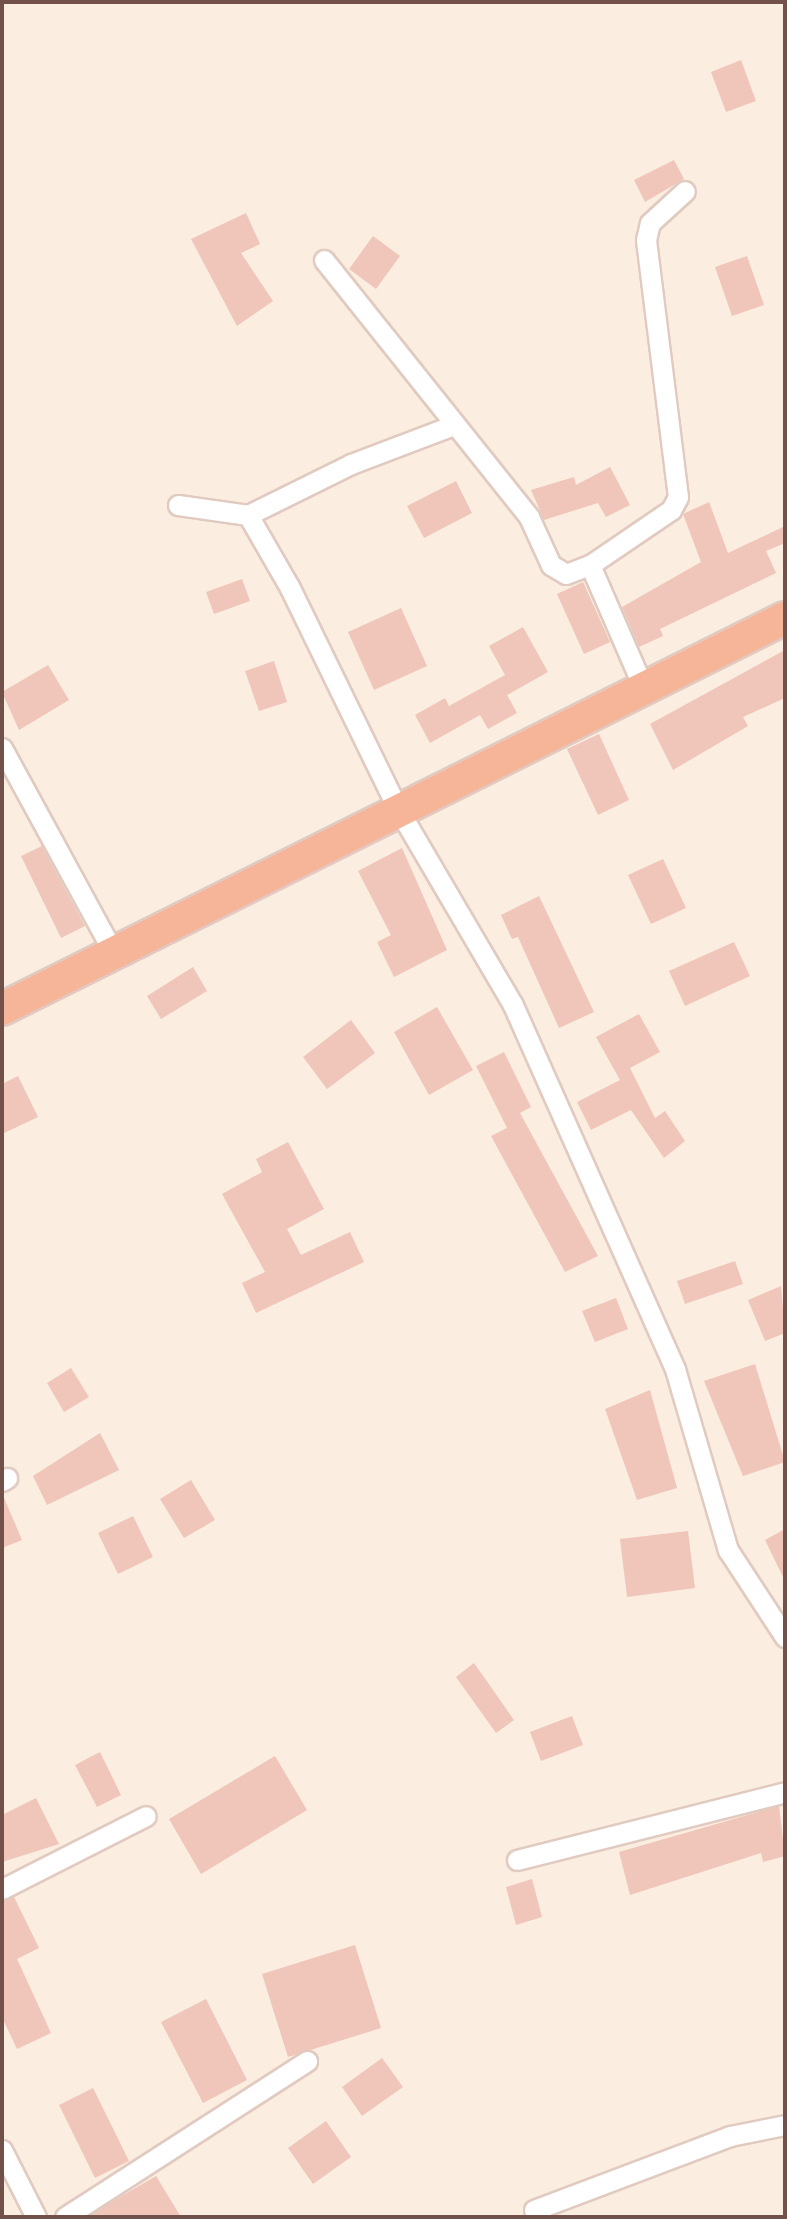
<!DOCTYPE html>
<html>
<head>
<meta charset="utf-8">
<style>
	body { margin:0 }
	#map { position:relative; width:787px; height:2219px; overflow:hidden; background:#fbede0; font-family:"PT Sans Narrow",sans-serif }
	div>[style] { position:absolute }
	.building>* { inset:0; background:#efc6b9 }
	.roads { filter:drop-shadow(2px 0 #e1cac0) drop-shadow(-2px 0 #e1cac0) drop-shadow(0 2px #e1cac0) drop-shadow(0 -2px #e1cac0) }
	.minor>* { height:19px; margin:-9.5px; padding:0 9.5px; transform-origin:9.5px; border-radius:9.5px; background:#fff }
	.trunk>* { height:32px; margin:-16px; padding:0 16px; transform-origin:16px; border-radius:16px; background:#f6b599 }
	span { translate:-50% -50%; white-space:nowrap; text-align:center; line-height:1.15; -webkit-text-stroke:6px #fef1e6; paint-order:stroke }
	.frame { position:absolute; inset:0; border:4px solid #715149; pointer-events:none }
</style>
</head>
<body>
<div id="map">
	<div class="building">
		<div style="clip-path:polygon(741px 60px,756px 101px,726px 112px,711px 72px)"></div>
		<div style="clip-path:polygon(674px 160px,684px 179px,645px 202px,634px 180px)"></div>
		<div style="clip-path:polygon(246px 213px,260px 244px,241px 253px,273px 301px,237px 326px,191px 239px)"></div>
		<div style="clip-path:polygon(373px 236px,400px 256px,376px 289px,349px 269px)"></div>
		<div style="clip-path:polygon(747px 256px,764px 305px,732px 316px,715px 267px)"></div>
		<div style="clip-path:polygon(610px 467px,630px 505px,606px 517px,598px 503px,544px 520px,531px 490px,574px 477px,576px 485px)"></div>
		<div style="clip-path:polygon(456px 481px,472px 513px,424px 538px,407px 506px)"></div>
		<div style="clip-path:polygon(709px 502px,728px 553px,785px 526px,785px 543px,766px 551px,776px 573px,660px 629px,663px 636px,639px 647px,622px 607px,701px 562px,683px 514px)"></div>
		<div style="clip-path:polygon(242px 579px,250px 601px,214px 614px,206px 592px)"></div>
		<div style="clip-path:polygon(583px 582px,610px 642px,584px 654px,557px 594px)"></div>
		<div style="clip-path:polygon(401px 608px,427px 666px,374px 690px,348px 632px)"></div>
		<div style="clip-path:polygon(523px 627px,548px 672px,507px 695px,517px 713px,488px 729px,480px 715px,430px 743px,415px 715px,445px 698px,449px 706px,505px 675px,489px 646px)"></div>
		<div style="clip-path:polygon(785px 650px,785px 698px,743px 717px,748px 726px,673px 770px,650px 724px)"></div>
		<div style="clip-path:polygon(274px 661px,287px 702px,259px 711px,245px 671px)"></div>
		<div style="clip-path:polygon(48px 665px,69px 700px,19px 730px,2px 692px)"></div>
		<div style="clip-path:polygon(599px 734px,629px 800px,598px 815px,567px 749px)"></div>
		<div style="clip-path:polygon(42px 846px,85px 926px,61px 938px,21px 856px)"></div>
		<div style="clip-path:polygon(402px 848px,447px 950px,394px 977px,377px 942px,391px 935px,358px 871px)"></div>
		<div style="clip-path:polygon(663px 859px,686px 908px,651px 924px,628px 875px)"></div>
		<div style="clip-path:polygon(539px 896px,594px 1012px,559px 1028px,518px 937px,512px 939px,501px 915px)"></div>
		<div style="clip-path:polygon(734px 942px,750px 976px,685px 1006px,669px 971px)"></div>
		<div style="clip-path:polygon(193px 967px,207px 991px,161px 1019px,147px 996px)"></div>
		<div style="clip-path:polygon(437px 1007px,473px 1070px,429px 1095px,394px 1032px)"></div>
		<div style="clip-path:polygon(639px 1014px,660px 1052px,630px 1068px,655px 1118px,665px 1111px,685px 1141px,664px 1158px,631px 1110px,591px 1130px,577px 1102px,620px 1080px,596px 1037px)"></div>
		<div style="clip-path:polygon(351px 1020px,375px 1053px,327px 1089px,303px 1057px)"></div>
		<div style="clip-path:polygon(504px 1052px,531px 1107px,520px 1113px,598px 1256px,565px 1272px,491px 1136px,507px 1128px,476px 1066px)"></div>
		<div style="clip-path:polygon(18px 1076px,38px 1117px,2px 1134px,2px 1084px)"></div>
		<div style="clip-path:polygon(288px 1142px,324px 1209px,287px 1229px,301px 1255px,350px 1232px,364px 1262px,256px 1313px,242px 1283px,265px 1272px,222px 1194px,262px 1172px,256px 1159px)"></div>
		<div style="clip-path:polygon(735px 1261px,743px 1284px,685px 1304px,677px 1281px)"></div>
		<div style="clip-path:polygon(781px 1286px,785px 1333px,765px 1341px,748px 1300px)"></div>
		<div style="clip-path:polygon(616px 1298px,628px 1329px,595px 1342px,582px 1311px)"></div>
		<div style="clip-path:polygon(755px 1364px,785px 1462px,743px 1476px,704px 1381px)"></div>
		<div style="clip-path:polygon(71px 1368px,89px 1397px,64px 1412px,47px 1383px)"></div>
		<div style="clip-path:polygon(650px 1390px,677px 1488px,637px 1500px,605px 1409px)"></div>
		<div style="clip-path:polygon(100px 1433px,119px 1470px,47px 1505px,33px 1476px)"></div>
		<div style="clip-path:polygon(191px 1480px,215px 1520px,184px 1538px,160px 1499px)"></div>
		<div style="clip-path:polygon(2px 1493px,22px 1540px,2px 1548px)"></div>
		<div style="clip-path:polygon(133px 1516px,153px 1557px,118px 1574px,98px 1533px)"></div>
		<div style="clip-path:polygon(785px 1529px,785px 1581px,765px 1540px)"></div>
		<div style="clip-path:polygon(688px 1531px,695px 1588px,627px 1597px,620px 1539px)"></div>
		<div style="clip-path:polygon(474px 1663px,514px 1720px,496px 1733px,456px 1677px)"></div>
		<div style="clip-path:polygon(572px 1716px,583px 1745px,541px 1761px,530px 1732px)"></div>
		<div style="clip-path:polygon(100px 1752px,121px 1795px,97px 1807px,75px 1765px)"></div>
		<div style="clip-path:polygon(275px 1756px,307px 1810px,201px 1874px,169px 1819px)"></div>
		<div style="clip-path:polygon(36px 1798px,59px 1844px,2px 1862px,2px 1815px)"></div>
		<div style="clip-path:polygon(779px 1806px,785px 1856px,763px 1862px,761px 1853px,630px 1895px,619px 1852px)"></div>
		<div style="clip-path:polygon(532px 1879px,542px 1917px,516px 1925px,506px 1887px)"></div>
		<div style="clip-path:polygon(14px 1897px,39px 1948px,17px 1959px,51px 2033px,17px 2049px,2px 2017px,2px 1902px)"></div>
		<div style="clip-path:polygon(355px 1945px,381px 2028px,288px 2057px,262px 1974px)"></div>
		<div style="clip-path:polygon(206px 1999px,247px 2080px,203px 2103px,161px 2022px)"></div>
		<div style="clip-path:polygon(382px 2058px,403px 2087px,362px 2116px,342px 2087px)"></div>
		<div style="clip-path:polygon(93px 2088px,129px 2161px,95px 2178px,59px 2105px)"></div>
		<div style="clip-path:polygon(326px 2121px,351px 2157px,313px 2184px,288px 2148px)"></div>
		<div style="clip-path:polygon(156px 2176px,181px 2217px,87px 2217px,96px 2211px)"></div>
	</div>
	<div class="roads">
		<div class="minor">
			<div style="left:324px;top:260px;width:329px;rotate:51.4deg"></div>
			<div style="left:529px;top:517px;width:53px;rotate:65.4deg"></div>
			<div style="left:551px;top:565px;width:17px;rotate:31deg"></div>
			<div style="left:566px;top:574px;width:26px;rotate:-21deg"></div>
			<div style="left:178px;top:505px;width:71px;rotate:8.1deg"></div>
			<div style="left:248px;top:515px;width:84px;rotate:60.1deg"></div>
			<div style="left:290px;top:588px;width:246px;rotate:64deg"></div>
			<div style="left:398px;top:809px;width:227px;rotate:59.6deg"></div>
			<div style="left:513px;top:1005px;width:398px;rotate:66deg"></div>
			<div style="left:675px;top:1369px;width:189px;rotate:73.7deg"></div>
			<div style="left:728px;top:1550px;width:104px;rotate:56.8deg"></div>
			<div style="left:248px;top:515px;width:115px;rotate:-26.3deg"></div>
			<div style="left:351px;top:464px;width:107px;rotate:-20.8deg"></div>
			<div style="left:644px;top:689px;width:135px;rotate:-113.5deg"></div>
			<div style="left:590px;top:565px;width:98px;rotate:-34.2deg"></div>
			<div style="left:671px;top:510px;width:15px;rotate:-62deg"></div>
			<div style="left:678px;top:497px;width:259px;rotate:-97.1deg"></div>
			<div style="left:646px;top:240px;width:17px;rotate:-77deg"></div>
			<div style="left:650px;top:223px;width:47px;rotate:-42.4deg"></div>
			<div style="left:2px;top:748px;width:234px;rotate:61.4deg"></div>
			<div style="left:2px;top:1481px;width:6px;rotate:-31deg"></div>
			<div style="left:517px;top:1860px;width:276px;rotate:-14.2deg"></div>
			<div style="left:2px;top:1889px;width:161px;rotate:-26.9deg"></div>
			<div style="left:2px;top:2150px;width:75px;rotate:63.1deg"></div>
			<div style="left:534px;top:2210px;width:210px;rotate:-20.7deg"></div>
			<div style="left:730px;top:2136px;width:56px;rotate:-11.3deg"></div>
			<div style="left:65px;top:2217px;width:288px;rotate:-32.8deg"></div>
		</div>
		<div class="trunk">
			<div style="left:2px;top:1009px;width:875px;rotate:-26.54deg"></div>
		</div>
	</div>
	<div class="frame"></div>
</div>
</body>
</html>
